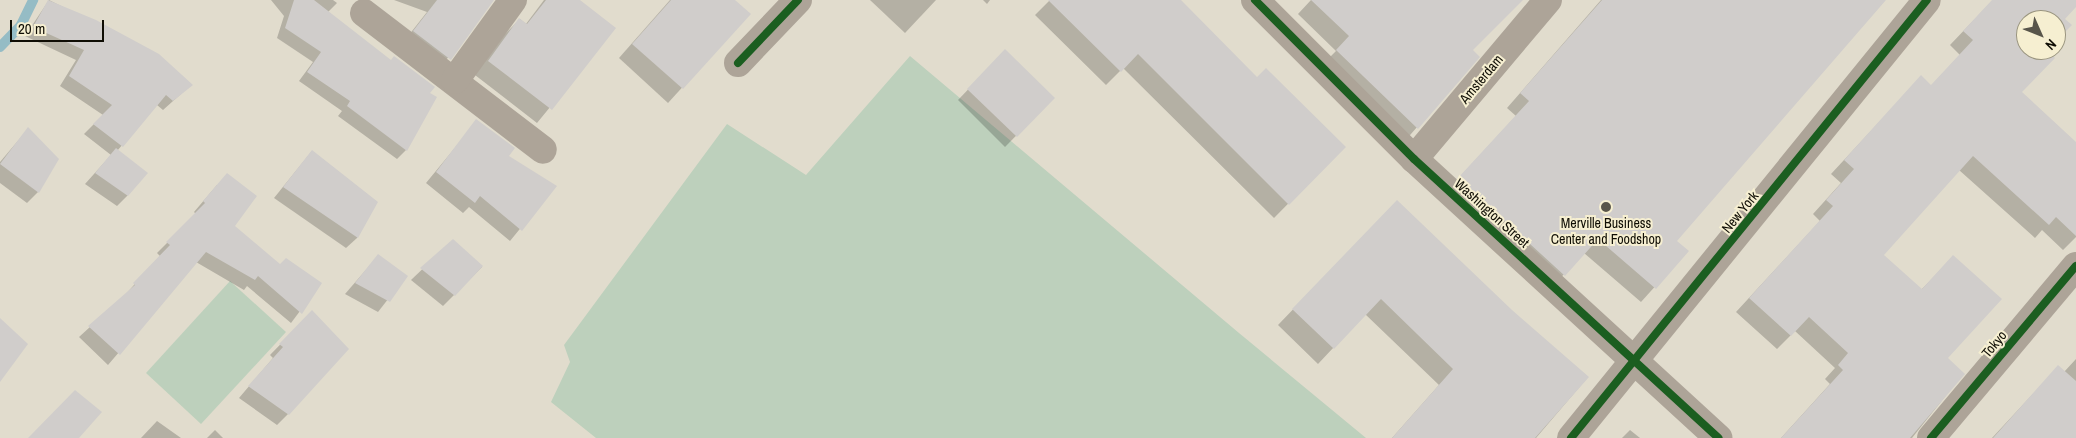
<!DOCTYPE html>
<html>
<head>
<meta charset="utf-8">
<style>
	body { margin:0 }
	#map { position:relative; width:2076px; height:438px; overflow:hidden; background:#e1dccd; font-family:"Archivo Narrow",sans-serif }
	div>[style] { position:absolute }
	.green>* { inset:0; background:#bdd0bc }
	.shadow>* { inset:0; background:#0003 }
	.stream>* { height:10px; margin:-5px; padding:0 5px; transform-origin:5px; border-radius:5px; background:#95bcc5 }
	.building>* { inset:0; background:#d0cdcb }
	.minor>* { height:28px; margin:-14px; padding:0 14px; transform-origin:14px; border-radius:14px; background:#ada498 }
	.cycleway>* { height:8px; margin:-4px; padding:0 4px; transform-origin:4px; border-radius:4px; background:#1b5e20 }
	.dots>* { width:14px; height:14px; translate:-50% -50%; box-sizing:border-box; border:2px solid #f6efd1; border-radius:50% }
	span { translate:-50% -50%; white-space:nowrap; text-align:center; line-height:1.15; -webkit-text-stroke:4px #f6efd1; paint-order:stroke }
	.street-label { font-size:14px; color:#0f0d04 }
	.poi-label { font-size:14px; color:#0f0d04 }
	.north { position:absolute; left:2016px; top:10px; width:50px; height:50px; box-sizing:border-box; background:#f6efd1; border:1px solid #9a957f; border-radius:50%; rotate:134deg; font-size:14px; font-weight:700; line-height:20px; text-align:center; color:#0f0d04 }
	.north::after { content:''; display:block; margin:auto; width:18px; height:22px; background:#58554a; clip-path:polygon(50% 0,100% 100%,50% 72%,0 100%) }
	.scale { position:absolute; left:10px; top:20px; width:94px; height:22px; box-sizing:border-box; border:2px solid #0f0d04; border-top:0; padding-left:6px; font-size:15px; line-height:18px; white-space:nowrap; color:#0f0d04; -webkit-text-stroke:4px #f6efd1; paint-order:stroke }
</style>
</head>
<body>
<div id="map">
	<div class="green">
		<div style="clip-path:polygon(910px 56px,1239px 333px,1366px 438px,596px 438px,551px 402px,570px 362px,564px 345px,727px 124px,806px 175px)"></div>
		<div style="clip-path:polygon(230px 281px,286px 332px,201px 424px,146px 373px)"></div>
	</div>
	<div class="shadow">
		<div style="clip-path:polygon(49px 0,158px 55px,191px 85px,163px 110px,157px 105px,117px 151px,128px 195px,117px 206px,85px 184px,111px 155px,84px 134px,103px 115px,60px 86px,76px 60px,25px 36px)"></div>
		<div style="clip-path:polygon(271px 0,333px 0,337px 3px,328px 12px,435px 98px,406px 150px,397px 159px,338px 116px,342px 111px,299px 81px,313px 62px,277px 38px,284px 16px)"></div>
		<div style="clip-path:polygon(394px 0,492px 0,440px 68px,405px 40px,427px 12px)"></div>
		<div style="clip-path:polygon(544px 0,578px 0,614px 29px,537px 123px,475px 75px,505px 34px,520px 19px,526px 24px)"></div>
		<div style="clip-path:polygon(733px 0,749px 14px,668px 103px,619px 58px,670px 0)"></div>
		<div style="clip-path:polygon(870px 0,936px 0,905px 33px)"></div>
		<div style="clip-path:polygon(983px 0,990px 0,987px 4px)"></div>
		<div style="clip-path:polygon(1050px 0,1179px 0,1257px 78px,1344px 147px,1274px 218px,1123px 68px,1106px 85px,1035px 15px)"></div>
		<div style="clip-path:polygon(1311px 0,1521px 0,1472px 50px,1478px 57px,1404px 142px,1323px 64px,1336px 51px,1298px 14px)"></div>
		<div style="clip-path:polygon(1601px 0,1885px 0,1675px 241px,1687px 251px,1641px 302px,1584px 253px,1550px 289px,1445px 193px,1516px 116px,1507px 108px)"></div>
		<div style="clip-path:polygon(1993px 0,2076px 0,2076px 5px,2063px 19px,2056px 40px,2056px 20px,2026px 20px,2026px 50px,2046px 50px,2021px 92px,2076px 143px,2076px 237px,2063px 250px,2042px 230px,2035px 238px,1959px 170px,1882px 255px,1921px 290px,1953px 257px,1946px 358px,1963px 374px,1912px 438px,1781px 438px,1830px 384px,1825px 379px,1835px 368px,1795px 331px,1777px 349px,1736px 312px,1820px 221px,1813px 214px,1841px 183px,1831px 174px,1908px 91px,1931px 86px,1960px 55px,1950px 45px)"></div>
		<div style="clip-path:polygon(1005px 51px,1053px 98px,1005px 147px,958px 100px)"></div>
		<div style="clip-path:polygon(477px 121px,507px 156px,555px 186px,510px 241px,469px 207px,463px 213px,426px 183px)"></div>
		<div style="clip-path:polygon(28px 129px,58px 159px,38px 192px,27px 203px,0 183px,0 162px)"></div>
		<div style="clip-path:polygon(312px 151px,377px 202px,357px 238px,346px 248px,274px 198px)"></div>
		<div style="clip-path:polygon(217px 185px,233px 226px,280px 265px,321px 283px,291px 323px,247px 286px,244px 290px,196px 262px,108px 365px,79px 337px,125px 295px,160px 256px,157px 253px,196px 214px,194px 212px)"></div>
		<div style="clip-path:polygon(1382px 217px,1511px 311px,1588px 377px,1536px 438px,1392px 438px,1439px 385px,1365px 314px,1318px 364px,1278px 325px)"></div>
		<div style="clip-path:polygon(453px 240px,482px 267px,443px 306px,411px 280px)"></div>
		<div style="clip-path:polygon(378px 256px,406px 276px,378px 312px,345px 294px)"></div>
		<div style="clip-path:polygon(312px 312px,288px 414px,277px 425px,239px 398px,273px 358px,270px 355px)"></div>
		<div style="clip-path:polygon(2076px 359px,2076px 438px,1992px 438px,2058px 367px,2064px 372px)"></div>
		<div style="clip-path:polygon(157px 421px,181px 438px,141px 438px)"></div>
		<div style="clip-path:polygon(215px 430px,223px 438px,207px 438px)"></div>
		<div style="clip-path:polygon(1630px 430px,1640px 438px,1622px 438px)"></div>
	</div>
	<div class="stream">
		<div style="left:0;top:47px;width:30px;rotate:-46deg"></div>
		<div style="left:21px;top:25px;width:28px;rotate:-64deg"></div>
	</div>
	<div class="building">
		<div style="clip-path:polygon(48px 0,96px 20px,159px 54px,193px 85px,173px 101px,166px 95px,123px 147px,93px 124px,112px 105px,69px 76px,84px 50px,33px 27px)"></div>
		<div style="clip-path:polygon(294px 0,314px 0,391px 60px,394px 56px,435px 87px,430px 93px,437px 97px,407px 151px,347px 106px,350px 101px,307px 72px,321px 52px,285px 28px)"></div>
		<div style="clip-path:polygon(437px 0,494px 0,451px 60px,413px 31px)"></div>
		<div style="clip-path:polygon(546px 0,580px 0,616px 28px,552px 110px,488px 61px,519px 18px,527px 24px)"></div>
		<div style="clip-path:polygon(671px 0,735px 0,751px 14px,683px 89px,632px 44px)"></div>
		<div style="clip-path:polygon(1048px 0,1181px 0,1257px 77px,1266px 68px,1346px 147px,1289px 205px,1138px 54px,1121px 72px)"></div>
		<div style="clip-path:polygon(1311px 0,1523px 0,1473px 50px,1480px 57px,1418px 129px,1336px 50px,1349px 36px)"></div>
		<div style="clip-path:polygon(1602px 0,1886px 0,1677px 241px,1689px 251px,1656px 289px,1598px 239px,1565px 276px,1458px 178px,1529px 101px,1520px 93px)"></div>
		<div style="clip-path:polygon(1992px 0,2076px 0,2076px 7px,2065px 19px,2072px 25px,2056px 41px,2056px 20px,2026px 20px,2026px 50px,2048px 50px,2055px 58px,2022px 92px,2076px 142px,2076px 236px,2056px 217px,2049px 225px,1973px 156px,1884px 255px,1922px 289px,1953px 255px,2002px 299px,1948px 358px,1965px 374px,1910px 438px,1781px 438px,1843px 370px,1838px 365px,1848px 353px,1809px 317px,1791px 336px,1749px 298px,1833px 206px,1826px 200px,1854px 169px,1844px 160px,1921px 75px,1931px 85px,1973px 40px,1963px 31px)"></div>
		<div style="clip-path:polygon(1005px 49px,1055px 98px,1017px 137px,967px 89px)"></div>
		<div style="clip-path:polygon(476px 119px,515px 148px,509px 156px,557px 186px,522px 231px,480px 196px,475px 203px,436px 172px)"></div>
		<div style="clip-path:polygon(28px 127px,59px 159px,39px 193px,0 164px)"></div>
		<div style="clip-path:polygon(116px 148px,148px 173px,128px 196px,95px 173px)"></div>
		<div style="clip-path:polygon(312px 150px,378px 202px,358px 238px,283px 187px)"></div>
		<div style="clip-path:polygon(227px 173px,257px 196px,235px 226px,280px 264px,286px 258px,322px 283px,302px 314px,258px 276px,255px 280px,206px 252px,120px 355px,88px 326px,135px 285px,133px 283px,170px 245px,166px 242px,205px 203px,203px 201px)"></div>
		<div style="clip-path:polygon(1397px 200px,1512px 310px,1589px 377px,1535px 438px,1392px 438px,1453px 369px,1381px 299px,1334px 349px,1292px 309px)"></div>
		<div style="clip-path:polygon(453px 239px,483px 266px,455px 296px,420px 268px)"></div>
		<div style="clip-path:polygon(378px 254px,408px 276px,390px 302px,355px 283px)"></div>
		<div style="clip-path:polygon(312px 310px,349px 349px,289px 415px,248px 386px,283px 347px,279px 344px)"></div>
		<div style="clip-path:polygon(0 318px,28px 344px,0 382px)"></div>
		<div style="clip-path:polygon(2058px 365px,2076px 381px,2076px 438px,1993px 438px)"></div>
		<div style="clip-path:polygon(75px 390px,102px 412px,79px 438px,28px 438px)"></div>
	</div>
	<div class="minor">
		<div style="left:1255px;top:0;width:225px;rotate:45deg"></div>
		<div style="left:1414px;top:159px;width:413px;rotate:42.5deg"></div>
		<div style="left:364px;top:13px;width:225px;rotate:37.4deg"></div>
		<div style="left:738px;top:63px;width:87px;rotate:-46.4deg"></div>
		<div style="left:455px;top:80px;width:99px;rotate:-54.1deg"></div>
		<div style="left:1414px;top:159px;width:208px;rotate:-49.9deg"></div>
		<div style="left:1571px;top:438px;width:564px;rotate:-50.9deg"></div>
		<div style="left:1931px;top:438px;width:225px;rotate:-49.9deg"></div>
	</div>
	<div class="cycleway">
		<div style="left:1255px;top:0;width:225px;rotate:45deg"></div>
		<div style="left:1414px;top:159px;width:413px;rotate:42.5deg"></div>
		<div style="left:738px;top:63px;width:87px;rotate:-46.4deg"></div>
		<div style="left:1571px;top:438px;width:564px;rotate:-50.9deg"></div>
		<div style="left:1931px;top:438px;width:225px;rotate:-49.9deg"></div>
	</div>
	<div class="dots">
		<div style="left:1606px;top:207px;background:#58554a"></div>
	</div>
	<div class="street-label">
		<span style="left:1481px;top:79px;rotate:-50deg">Amsterdam</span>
		<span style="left:1740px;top:212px;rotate:-51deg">New York</span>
		<span style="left:1492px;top:213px;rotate:42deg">Washington Street</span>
		<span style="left:1994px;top:344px;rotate:-50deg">Tokyo</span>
	</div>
	<div class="poi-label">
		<span style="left:1606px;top:231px">Merville Business<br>Center and Foodshop</span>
	</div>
	<div class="north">N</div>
	<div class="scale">20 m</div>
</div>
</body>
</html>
